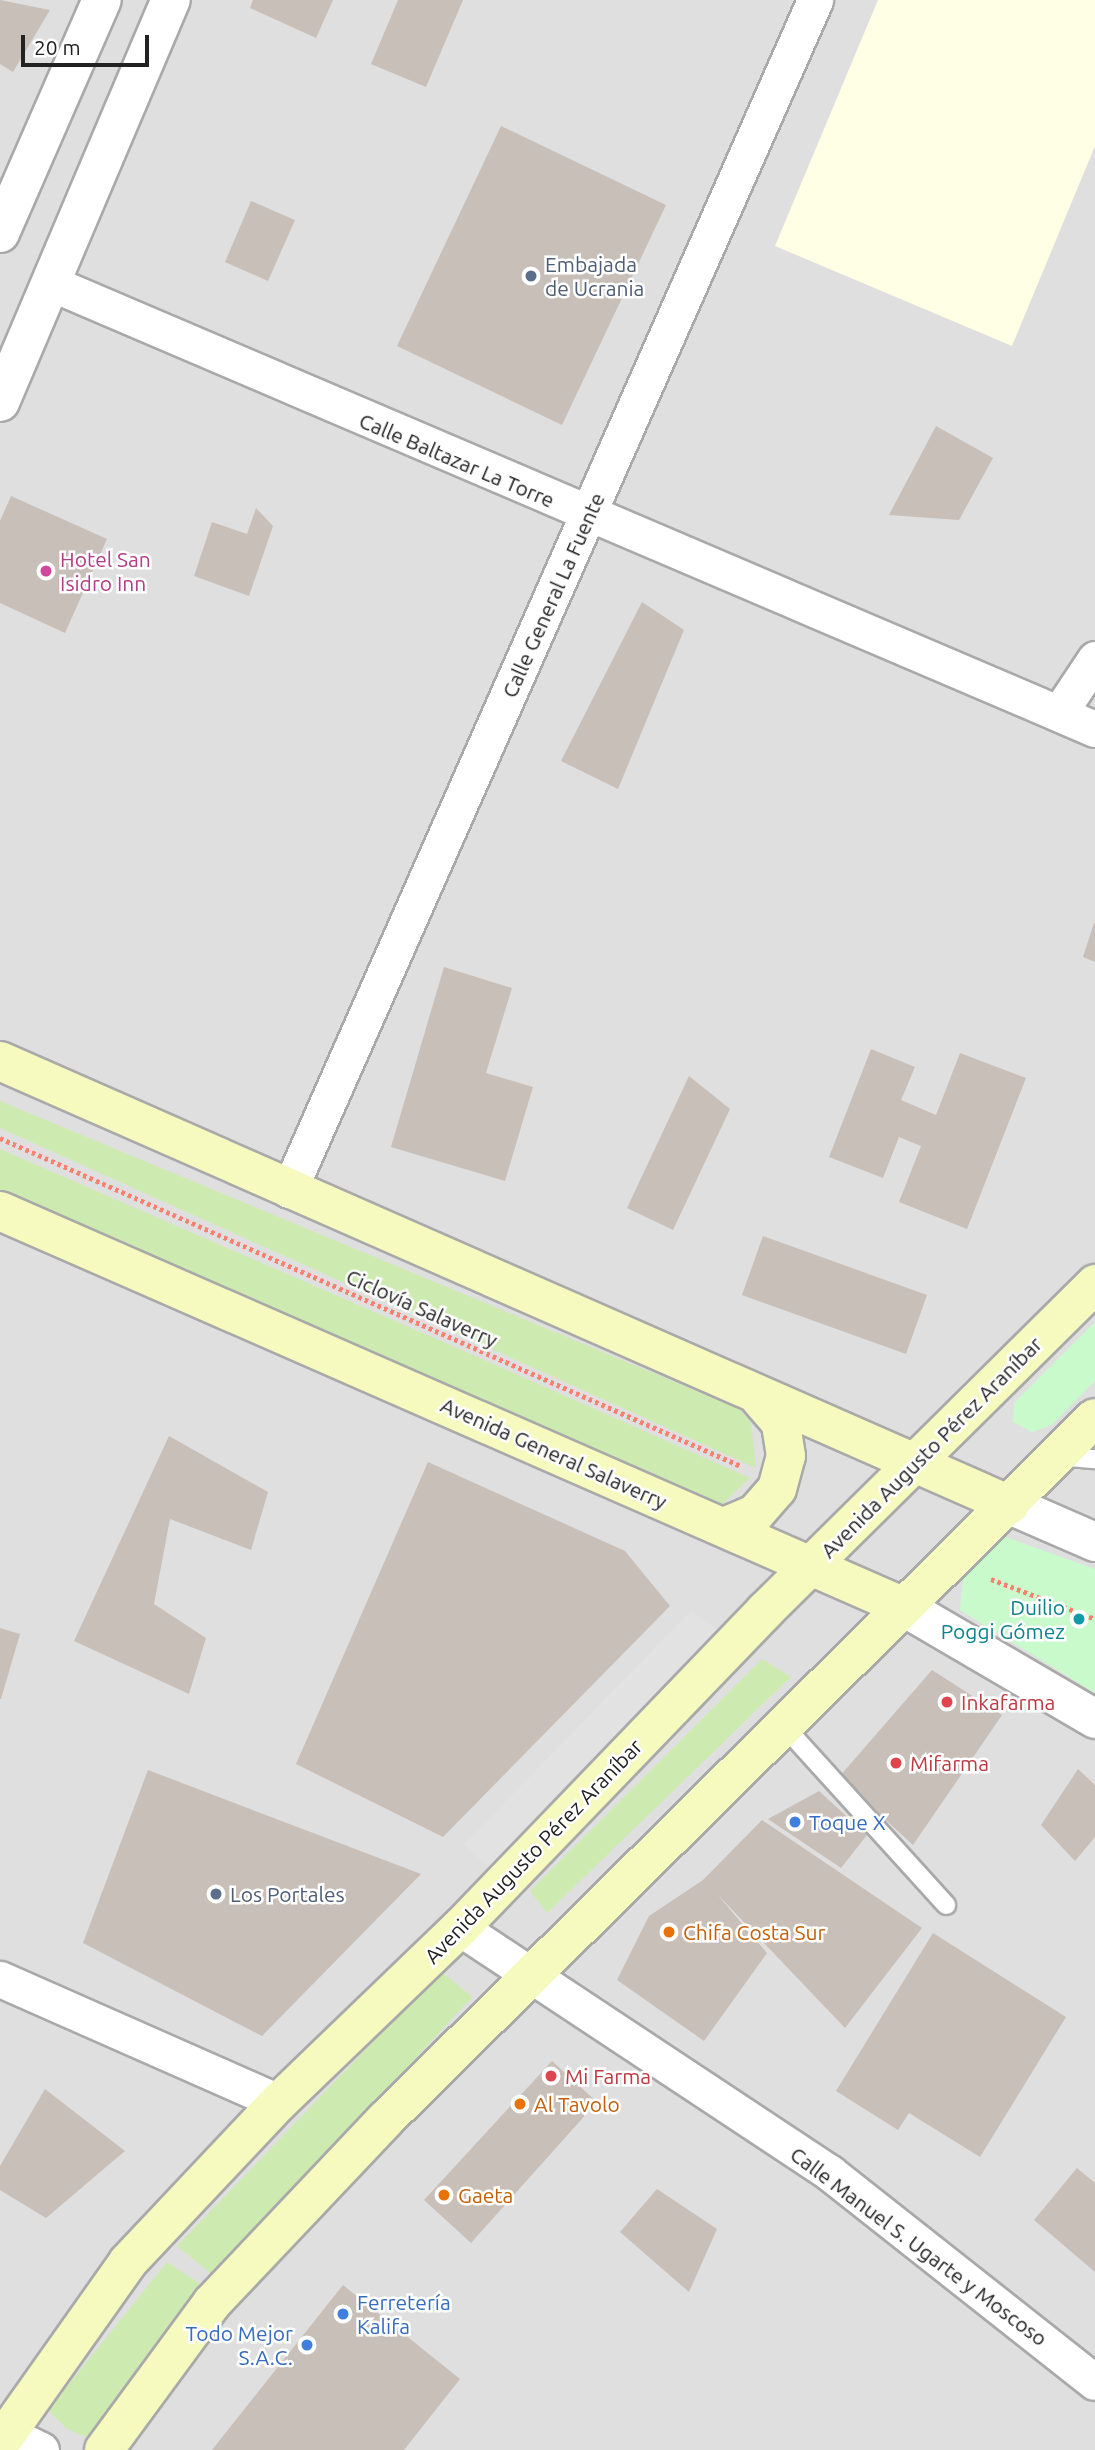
<!DOCTYPE html>
<html>
<head>
<meta charset="utf-8">
<style>
	body { margin:0 }
	#map { position:relative; width:1095px; height:2450px; overflow:hidden; background:#f2efe9; font-family:Ubuntu,sans-serif }
	div>[style] { position:absolute }
	.residential>* { inset:0; background:#e0dfdf }
	.education>* { inset:0; background:#ffffe5 }
	.grass>* { inset:0; background:#cdebb0 }
	.park>* { inset:0; background:#c8facc }
	.parking>* { inset:0; background:#e2e2e2 }
	.building>* { inset:0; background:#c7bfb8 }
	.path>* { height:4.5px; margin-top:-2.25px; transform-origin:0; background:repeating-linear-gradient(90deg,#fa8072 0 3.5px,transparent 0 7px) }
	.roads { filter:drop-shadow(2px 0 #a9a9a9) drop-shadow(-2px 0 #a9a9a9) drop-shadow(0 2px #a9a9a9) drop-shadow(0 -2px #a9a9a9) }
	.service>* { height:18px; margin:-9px; padding:0 9px; transform-origin:9px; border-radius:9px; background:#fff }
	.minor>* { height:35px; margin:-17.5px; padding:0 17.5px; transform-origin:17.5px; border-radius:17.5px; background:#fff }
	.tertiary>* { height:38px; margin:-19px; padding:0 19px; transform-origin:19px; border-radius:19px; background:#fff }
	.secondary>* { height:38px; margin:-19px; padding:0 19px; transform-origin:19px; border-radius:19px; background:#f7fabf }
	.dots>* { width:19px; height:19px; translate:-50% -50%; box-sizing:border-box; border:4px solid #fff; border-radius:50% }
	span { translate:-50% -50%; white-space:nowrap; text-align:center; line-height:1.15; -webkit-text-stroke:5px #fff; paint-order:stroke }
	.service-label { font-size:21px; color:#4e5e75 }
	.left { translate:0 -50%; text-align:left }
	.street-label { font-size:21px; color:#222 }
	.hotel-label { font-size:21px; color:#b23c85 }
	.culture-label { font-size:21px; color:#0d838f }
	.right { translate:-100% -50%; text-align:right }
	.health-label { font-size:21px; color:#be3a42 }
	.shop-label { font-size:21px; color:#366cbe }
	.food-label { font-size:21px; color:#c56008 }
	.scale { position:absolute; left:21px; top:35px; width:128px; height:32px; box-sizing:border-box; border:4px solid #222; border-top:0; padding-left:9px; font-size:21px; line-height:24px; white-space:nowrap; color:#222; -webkit-text-stroke:5px #fff; paint-order:stroke }
</style>
</head>
<body>
<div id="map">
	<div class="residential">
		<div style="clip-path:polygon(0 0,1095px 0,1095px 2450px,0 2450px)"></div>
	</div>
	<div class="education">
		<div style="clip-path:polygon(878px 0,1095px 0,1095px 146px,1012px 346px,775px 246px)"></div>
	</div>
	<div class="grass">
		<div style="clip-path:polygon(0 1101px,740px 1409px,751px 1423px,756px 1468px,0 1128px)"></div>
		<div style="clip-path:polygon(0 1149px,455px 1347px,750px 1478px,712px 1514px,0 1198px)"></div>
		<div style="clip-path:polygon(762px 1659px,791px 1677px,547px 1913px,530px 1891px)"></div>
		<div style="clip-path:polygon(441px 1971px,472px 1997px,215px 2277px,177px 2246px)"></div>
		<div style="clip-path:polygon(167px 2262px,205px 2287px,91px 2439px,67px 2429px,48px 2410px)"></div>
	</div>
	<div class="park">
		<div style="clip-path:polygon(1095px 1322px,1095px 1381px,1052px 1425px,1032px 1432px,1013px 1422px,1014px 1403px)"></div>
		<div style="clip-path:polygon(1003px 1536px,1095px 1569px,1095px 1693px,960px 1610px,963px 1579px)"></div>
	</div>
	<div class="parking">
		<div style="clip-path:polygon(691px 1611px,719px 1631px,491px 1871px,464px 1844px)"></div>
	</div>
	<div class="building">
		<div style="clip-path:polygon(0 0,50px 10px,13px 72px,0 64px)"></div>
		<div style="clip-path:polygon(253px 0,333px 0,316px 38px,250px 8px)"></div>
		<div style="clip-path:polygon(398px 0,463px 0,426px 87px,371px 64px)"></div>
		<div style="clip-path:polygon(501px 126px,666px 205px,562px 425px,397px 346px)"></div>
		<div style="clip-path:polygon(251px 201px,295px 220px,268px 281px,225px 262px)"></div>
		<div style="clip-path:polygon(936px 426px,993px 458px,959px 520px,889px 515px)"></div>
		<div style="clip-path:polygon(11px 496px,107px 539px,65px 633px,0 603px,0 521px)"></div>
		<div style="clip-path:polygon(256px 508px,273px 526px,249px 596px,194px 576px,212px 522px,247px 534px)"></div>
		<div style="clip-path:polygon(642px 602px,684px 630px,618px 789px,561px 761px)"></div>
		<div style="clip-path:polygon(1094px 923px,1095px 923px,1095px 962px,1083px 957px)"></div>
		<div style="clip-path:polygon(444px 967px,512px 988px,486px 1073px,533px 1087px,505px 1181px,391px 1147px)"></div>
		<div style="clip-path:polygon(871px 1049px,915px 1067px,901px 1100px,936px 1115px,960px 1053px,1026px 1078px,967px 1229px,899px 1202px,921px 1146px,899px 1137px,883px 1178px,829px 1157px)"></div>
		<div style="clip-path:polygon(689px 1076px,730px 1109px,673px 1230px,627px 1208px)"></div>
		<div style="clip-path:polygon(763px 1236px,927px 1295px,906px 1354px,742px 1295px)"></div>
		<div style="clip-path:polygon(169px 1436px,268px 1492px,251px 1550px,170px 1519px,154px 1604px,206px 1638px,189px 1694px,74px 1641px)"></div>
		<div style="clip-path:polygon(428px 1462px,625px 1551px,670px 1606px,443px 1837px,296px 1764px)"></div>
		<div style="clip-path:polygon(0 1628px,20px 1634px,1px 1699px,0 1699px)"></div>
		<div style="clip-path:polygon(932px 1670px,1002px 1715px,913px 1845px,839px 1777px)"></div>
		<div style="clip-path:polygon(1078px 1769px,1095px 1785px,1095px 1837px,1075px 1861px,1041px 1825px)"></div>
		<div style="clip-path:polygon(148px 1770px,421px 1874px,262px 2036px,83px 1943px)"></div>
		<div style="clip-path:polygon(819px 1791px,867px 1835px,841px 1868px,768px 1819px)"></div>
		<div style="clip-path:polygon(762px 1820px,922px 1928px,845px 2028px,717px 1894px,767px 1953px,704px 2041px,617px 1980px,649px 1916px,703px 1880px)"></div>
		<div style="clip-path:polygon(933px 1933px,1066px 2017px,980px 2157px,909px 2113px,898px 2130px,836px 2091px)"></div>
		<div style="clip-path:polygon(552px 2061px,597px 2102px,471px 2243px,424px 2200px)"></div>
		<div style="clip-path:polygon(45px 2089px,125px 2151px,46px 2218px,0 2190px,0 2166px)"></div>
		<div style="clip-path:polygon(1077px 2168px,1095px 2183px,1095px 2272px,1034px 2220px)"></div>
		<div style="clip-path:polygon(657px 2189px,717px 2229px,689px 2292px,620px 2232px)"></div>
		<div style="clip-path:polygon(343px 2285px,460px 2379px,404px 2450px,212px 2450px)"></div>
	</div>
	<div class="path">
		<div style="left:0;top:1138px;width:810px;rotate:23.88deg"></div>
		<div style="left:991px;top:1579px;width:111px;rotate:21deg"></div>
	</div>
	<div class="roads">
		<div class="service">
			<div style="left:1058px;top:1456px;width:37px;rotate:5deg"></div>
			<div style="left:783px;top:1725px;width:243px;rotate:47.8deg"></div>
		</div>
		<div class="minor">
			<div style="left:53px;top:284px;width:1133px;rotate:23.13deg"></div>
			<div style="left:1059px;top:713px;width:65px;rotate:-56.3deg"></div>
			<div style="left:289px;top:1190px;width:1301px;rotate:-66.15deg"></div>
			<div style="left:460px;top:1928px;width:444px;rotate:33.5deg"></div>
			<div style="left:830px;top:2173px;width:337px;rotate:38.3deg"></div>
			<div style="left:0;top:1979px;width:305px;rotate:23.8deg"></div>
			<div style="left:6px;top:2433px;width:39px;rotate:26deg"></div>
		</div>
		<div class="tertiary">
			<div style="left:0;top:233px;width:254px;rotate:-66.4deg"></div>
			<div style="left:0;top:402px;width:437px;rotate:-67deg"></div>
			<div style="left:1010px;top:1505px;width:93px;rotate:23.5deg"></div>
			<div style="left:902px;top:1606px;width:224px;rotate:30.3deg"></div>
		</div>
		<div class="secondary">
			<div style="left:0;top:1061px;width:1103px;rotate:23.73deg"></div>
			<div style="left:0;top:1211px;width:985px;rotate:23.65deg"></div>
			<div style="left:724px;top:1527px;width:34px;rotate:-23deg"></div>
			<div style="left:755px;top:1514px;width:33px;rotate:-49deg"></div>
			<div style="left:777px;top:1489px;width:34px;rotate:-75deg"></div>
			<div style="left:786px;top:1456px;width:33px;rotate:-99deg"></div>
			<div style="left:781px;top:1423px;width:32px;rotate:-131deg"></div>
			<div style="left:0;top:2443px;width:222px;rotate:-54.7deg"></div>
			<div style="left:128px;top:2262px;width:220px;rotate:-46.7deg"></div>
			<div style="left:279px;top:2102px;width:251px;rotate:-43.9deg"></div>
			<div style="left:460px;top:1928px;width:440px;rotate:-46.1deg"></div>
			<div style="left:765px;top:1611px;width:465px;rotate:-44.7deg"></div>
			<div style="left:104px;top:2450px;width:182px;rotate:-53.7deg"></div>
			<div style="left:212px;top:2303px;width:252px;rotate:-46.6deg"></div>
			<div style="left:385px;top:2120px;width:998px;rotate:-44.68deg"></div>
		</div>
	</div>
	<div class="dots">
		<div style="left:531px;top:276px;background:#5c6f8a"></div>
		<div style="left:46px;top:571px;background:#d1479c"></div>
		<div style="left:1079px;top:1619px;background:#0f9aa8"></div>
		<div style="left:947px;top:1702px;background:#e0444e"></div>
		<div style="left:896px;top:1763px;background:#e0444e"></div>
		<div style="left:795px;top:1822px;background:#3f7fe0"></div>
		<div style="left:216px;top:1894px;background:#5c6f8a"></div>
		<div style="left:669px;top:1932px;background:#e8710a"></div>
		<div style="left:551px;top:2076px;background:#e0444e"></div>
		<div style="left:520px;top:2104px;background:#e8710a"></div>
		<div style="left:444px;top:2195px;background:#e8710a"></div>
		<div style="left:343px;top:2314px;background:#3f7fe0"></div>
		<div style="left:307px;top:2345px;background:#3f7fe0"></div>
	</div>
	<div class="service-label">
		<span class="left" style="left:545px;top:276px">Embajada<br>de Ucrania</span>
		<span class="left" style="left:230px;top:1894px">Los Portales</span>
	</div>
	<div class="street-label">
		<span style="left:457px;top:460px;rotate:23deg">Calle Baltazar La Torre</span>
		<span style="left:553px;top:595px;rotate:-66deg">Calle General La Fuente</span>
		<span style="left:422px;top:1308px;rotate:24deg">Ciclovía Salaverry</span>
		<span style="left:931px;top:1447px;rotate:-45deg">Avenida Augusto Pérez Araníbar</span>
		<span style="left:554px;top:1453px;rotate:24deg">Avenida General Salaverry</span>
		<span style="left:533px;top:1851px;rotate:-46deg">Avenida Augusto Pérez Araníbar</span>
		<span style="left:919px;top:2246px;rotate:37deg">Calle Manuel S. Ugarte y Moscoso</span>
	</div>
	<div class="hotel-label">
		<span class="left" style="left:60px;top:571px">Hotel San<br>Isidro Inn</span>
	</div>
	<div class="culture-label">
		<span class="right" style="left:1065px;top:1619px">Duilio<br>Poggi Gómez</span>
	</div>
	<div class="health-label">
		<span class="left" style="left:961px;top:1702px">Inkafarma</span>
		<span class="left" style="left:910px;top:1763px">Mifarma</span>
		<span class="left" style="left:565px;top:2076px">Mi Farma</span>
	</div>
	<div class="shop-label">
		<span class="left" style="left:809px;top:1822px">Toque X</span>
		<span class="left" style="left:357px;top:2314px">Ferretería<br>Kalifa</span>
		<span class="right" style="left:293px;top:2345px">Todo Mejor<br>S.A.C.</span>
	</div>
	<div class="food-label">
		<span class="left" style="left:683px;top:1932px">Chifa Costa Sur</span>
		<span class="left" style="left:534px;top:2104px">Al Tavolo</span>
		<span class="left" style="left:458px;top:2195px">Gaeta</span>
	</div>
	<div class="scale">20 m</div>
</div>
</body>
</html>
